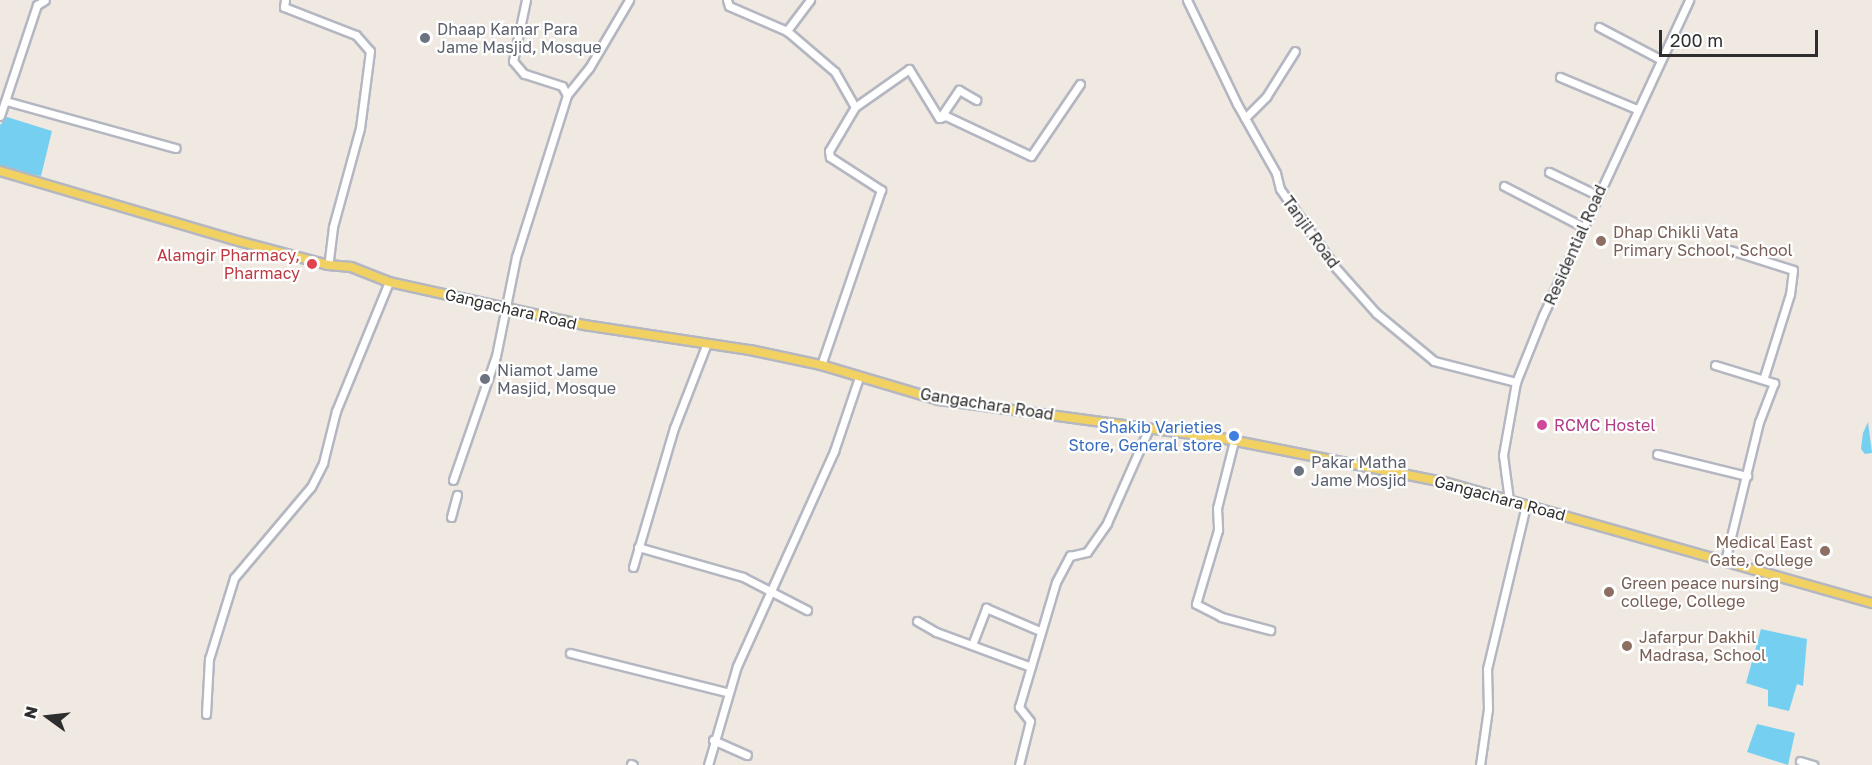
<!DOCTYPE html>
<html>
<head>
<meta charset="utf-8">
<style>
	body { margin:0 }
	#map { position:relative; width:1872px; height:765px; overflow:hidden; background:#efe9e1; font-family:"Golos Text",sans-serif }
	div>[style] { position:absolute }
	.water>* { inset:0; background:#75cff0 }
	.roads { filter:drop-shadow(2px 0 #b4b7c1) drop-shadow(-2px 0 #b4b7c1) drop-shadow(0 2px #b4b7c1) drop-shadow(0 -2px #b4b7c1) }
	.minor>* { height:7px; margin:-3.5px; padding:0 3.5px; transform-origin:3.5px; border-radius:3.5px; background:#fff }
	.major>* { height:8px; margin:-4px; padding:0 4px; transform-origin:4px; border-radius:4px; background:#f2d163 }
	.dots>* { width:16px; height:16px; translate:-50% -50%; box-sizing:border-box; border:3px solid #fff; border-radius:50% }
	span { translate:-50% -50%; white-space:nowrap; text-align:center; line-height:1.15; -webkit-text-stroke:4.5px #fff; paint-order:stroke }
	.worship-label { font-size:16px; color:#5b616d }
	.left { translate:0 -50%; text-align:left }
	.street-label { font-size:16px; color:#2e2e2e }
	.education-label { font-size:16px; color:#785e54 }
	.right { translate:-100% -50%; text-align:right }
	.health-label { font-size:16px; color:#be3a42 }
	.hotel-label { font-size:16px; color:#b23c85 }
	.shop-label { font-size:16px; color:#366cbe }
	.north { position:absolute; left:18px; top:687px; width:60px; height:60px; -webkit-text-stroke:4px #fff; paint-order:stroke; rotate:285deg; font-size:16px; font-weight:700; line-height:24px; text-align:center; color:#2e2e2e }
	.north::after { content:''; display:block; margin:auto; width:21px; height:27px; background:#2e2e2e; clip-path:polygon(50% 0,100% 100%,50% 72%,0 100%) }
	.scale { position:absolute; left:1659px; top:30px; width:159px; height:27px; box-sizing:border-box; border:3px solid #2e2e2e; border-top:0; padding-left:8px; font-size:18px; line-height:21px; white-space:nowrap; color:#2e2e2e; -webkit-text-stroke:4px #fff; paint-order:stroke }
</style>
</head>
<body>
<div id="map">
	<div class="water">
		<div style="clip-path:polygon(7px 117px,52px 131px,41px 176px,0 168px,0 125px)"></div>
		<div style="clip-path:polygon(1868px 422px,1872px 453px,1865px 454px,1861px 449px,1863px 433px)"></div>
		<div style="clip-path:polygon(1761px 629px,1807px 639px,1803px 686px,1797px 684px,1789px 711px,1768px 706px,1768px 690px,1746px 683px)"></div>
		<div style="clip-path:polygon(1757px 724px,1795px 733px,1788px 765px,1747px 752px)"></div>
	</div>
	<div class="roads">
		<div class="minor">
			<div style="left:285px;top:0;width:7px;rotate:98deg"></div>
			<div style="left:284px;top:7px;width:77px;rotate:21.3deg"></div>
			<div style="left:356px;top:35px;width:21px;rotate:49deg"></div>
			<div style="left:370px;top:51px;width:78px;rotate:97.4deg"></div>
			<div style="left:360px;top:128px;width:103px;rotate:105.3deg"></div>
			<div style="left:333px;top:227px;width:38px;rotate:97deg"></div>
			<div style="left:727px;top:0;width:6px;rotate:72deg"></div>
			<div style="left:729px;top:6px;width:63px;rotate:23.3deg"></div>
			<div style="left:810px;top:0;width:39px;rotate:127deg"></div>
			<div style="left:787px;top:31px;width:63px;rotate:40.5deg"></div>
			<div style="left:835px;top:72px;width:40px;rotate:60.3deg"></div>
			<div style="left:855px;top:107px;width:51px;rotate:120.6deg"></div>
			<div style="left:829px;top:151px;width:6px;rotate:81deg"></div>
			<div style="left:830px;top:157px;width:61px;rotate:32.9deg"></div>
			<div style="left:881px;top:190px;width:185px;rotate:108.9deg"></div>
			<div style="left:1187px;top:0;width:115px;rotate:64.3deg"></div>
			<div style="left:1237px;top:104px;width:79px;rotate:60.5deg"></div>
			<div style="left:1276px;top:173px;width:16px;rotate:76deg"></div>
			<div style="left:1280px;top:189px;width:95px;rotate:54.8deg"></div>
			<div style="left:1335px;top:267px;width:62px;rotate:48.3deg"></div>
			<div style="left:1376px;top:313px;width:75px;rotate:39.6deg"></div>
			<div style="left:1434px;top:361px;width:85px;rotate:14.4deg"></div>
			<div style="left:1599px;top:27px;width:69px;rotate:27.7deg"></div>
			<div style="left:1560px;top:77px;width:83px;rotate:22.6deg"></div>
			<div style="left:567px;top:95px;width:35px;rotate:-51deg"></div>
			<div style="left:589px;top:68px;width:79px;rotate:-59.5deg"></div>
			<div style="left:6px;top:101px;width:176px;rotate:15.5deg"></div>
			<div style="left:855px;top:107px;width:66px;rotate:-35.1deg"></div>
			<div style="left:909px;top:69px;width:57px;rotate:58.5deg"></div>
			<div style="left:939px;top:118px;width:7px;rotate:-16deg"></div>
			<div style="left:946px;top:116px;width:94px;rotate:25.2deg"></div>
			<div style="left:1031px;top:156px;width:87px;rotate:-55.8deg"></div>
			<div style="left:0;top:116px;width:117px;rotate:-71.6deg"></div>
			<div style="left:37px;top:5px;width:9px;rotate:-32deg"></div>
			<div style="left:940px;top:118px;width:34px;rotate:-56deg"></div>
			<div style="left:959px;top:90px;width:20px;rotate:30deg"></div>
			<div style="left:1245px;top:118px;width:30px;rotate:-45deg"></div>
			<div style="left:1266px;top:97px;width:54px;rotate:-57.8deg"></div>
			<div style="left:1549px;top:172px;width:53px;rotate:25.6deg"></div>
			<div style="left:1504px;top:186px;width:89px;rotate:27.4deg"></div>
			<div style="left:1730px;top:250px;width:66px;rotate:17.6deg"></div>
			<div style="left:1793px;top:270px;width:24px;rotate:97deg"></div>
			<div style="left:1790px;top:294px;width:87px;rotate:107.4deg"></div>
			<div style="left:1715px;top:365px;width:62px;rotate:17deg"></div>
			<div style="left:1774px;top:383px;width:42px;rotate:111deg"></div>
			<div style="left:1759px;top:422px;width:143px;rotate:103.7deg"></div>
			<div style="left:1234px;top:441px;width:69px;rotate:104.2deg"></div>
			<div style="left:1217px;top:508px;width:22px;rotate:87deg"></div>
			<div style="left:1218px;top:530px;width:77px;rotate:106.6deg"></div>
			<div style="left:1196px;top:604px;width:28px;rotate:27deg"></div>
			<div style="left:1221px;top:617px;width:51px;rotate:14.9deg"></div>
			<div style="left:1657px;top:454px;width:93px;rotate:13.7deg"></div>
			<div style="left:453px;top:480px;width:131px;rotate:-70.9deg"></div>
			<div style="left:496px;top:356px;width:101px;rotate:-78.6deg"></div>
			<div style="left:516px;top:257px;width:170px;rotate:-72.5deg"></div>
			<div style="left:567px;top:95px;width:10px;rotate:-119deg"></div>
			<div style="left:562px;top:86px;width:40px;rotate:-162deg"></div>
			<div style="left:524px;top:74px;width:17px;rotate:-130deg"></div>
			<div style="left:513px;top:61px;width:62px;rotate:-78deg"></div>
			<div style="left:1509px;top:500px;width:45px;rotate:-97.6deg"></div>
			<div style="left:1503px;top:455px;width:74px;rotate:-79.9deg"></div>
			<div style="left:1516px;top:382px;width:72px;rotate:-68.1deg"></div>
			<div style="left:1543px;top:315px;width:347px;rotate:-65.1deg"></div>
			<div style="left:451px;top:517px;width:23px;rotate:-75deg"></div>
			<div style="left:638px;top:547px;width:109px;rotate:15.9deg"></div>
			<div style="left:743px;top:577px;width:72px;rotate:27.3deg"></div>
			<div style="left:633px;top:567px;width:145px;rotate:-73.6deg"></div>
			<div style="left:674px;top:428px;width:91px;rotate:-68.8deg"></div>
			<div style="left:917px;top:621px;width:22px;rotate:30deg"></div>
			<div style="left:936px;top:632px;width:101px;rotate:20.2deg"></div>
			<div style="left:972px;top:645px;width:40px;rotate:-69deg"></div>
			<div style="left:986px;top:608px;width:59px;rotate:23.1deg"></div>
			<div style="left:570px;top:653px;width:162px;rotate:14deg"></div>
			<div style="left:206px;top:714px;width:55px;rotate:-86.9deg"></div>
			<div style="left:209px;top:659px;width:85px;rotate:-72.8deg"></div>
			<div style="left:234px;top:578px;width:119px;rotate:-49.8deg"></div>
			<div style="left:311px;top:487px;width:27px;rotate:-63deg"></div>
			<div style="left:323px;top:463px;width:54px;rotate:-76deg"></div>
			<div style="left:336px;top:411px;width:139px;rotate:-67.7deg"></div>
			<div style="left:713px;top:740px;width:37px;rotate:24deg"></div>
			<div style="left:1800px;top:761px;width:14px;rotate:17deg"></div>
			<div style="left:631px;top:764px;width:2px;rotate:27deg"></div>
			<div style="left:708px;top:765px;width:103px;rotate:-73.7deg"></div>
			<div style="left:737px;top:666px;width:236px;rotate:-65.7deg"></div>
			<div style="left:834px;top:451px;width:78px;rotate:-71.3deg"></div>
			<div style="left:1019px;top:765px;width:45px;rotate:-76deg"></div>
			<div style="left:1030px;top:721px;width:18px;rotate:-128deg"></div>
			<div style="left:1019px;top:707px;width:130px;rotate:-73.5deg"></div>
			<div style="left:1056px;top:582px;width:30px;rotate:-62deg"></div>
			<div style="left:1070px;top:556px;width:17px;rotate:-13deg"></div>
			<div style="left:1087px;top:552px;width:35px;rotate:-55deg"></div>
			<div style="left:1107px;top:523px;width:104px;rotate:-66.1deg"></div>
			<div style="left:1480px;top:765px;width:57px;rotate:-81.9deg"></div>
			<div style="left:1488px;top:709px;width:40px;rotate:-91.4deg"></div>
			<div style="left:1487px;top:669px;width:169px;rotate:-76.6deg"></div>
		</div>
		<div class="major">
			<div style="left:0;top:171px;width:248px;rotate:16.4deg"></div>
			<div style="left:238px;top:241px;width:93px;rotate:14.9deg"></div>
			<div style="left:328px;top:265px;width:23px;rotate:5deg"></div>
			<div style="left:351px;top:267px;width:41px;rotate:21.5deg"></div>
			<div style="left:389px;top:282px;width:200px;rotate:12.4deg"></div>
			<div style="left:584px;top:325px;width:168px;rotate:8.6deg"></div>
			<div style="left:750px;top:350px;width:73px;rotate:11.9deg"></div>
			<div style="left:821px;top:365px;width:123px;rotate:16.5deg"></div>
			<div style="left:939px;top:400px;width:290px;rotate:7.7deg"></div>
			<div style="left:1226px;top:439px;width:222px;rotate:11.2deg"></div>
			<div style="left:1444px;top:482px;width:445px;rotate:15.8deg"></div>
		</div>
	</div>
	<div class="dots">
		<div style="left:425px;top:38px;background:#6b7280"></div>
		<div style="left:1601px;top:241px;background:#8d6e63"></div>
		<div style="left:312px;top:264px;background:#e0444e"></div>
		<div style="left:485px;top:379px;background:#6b7280"></div>
		<div style="left:1542px;top:425px;background:#d1479c"></div>
		<div style="left:1234px;top:436px;background:#3f7fe0"></div>
		<div style="left:1299px;top:471px;background:#6b7280"></div>
		<div style="left:1825px;top:551px;background:#8d6e63"></div>
		<div style="left:1609px;top:592px;background:#8d6e63"></div>
		<div style="left:1627px;top:646px;background:#8d6e63"></div>
	</div>
	<div class="worship-label">
		<span class="left" style="left:437px;top:38px">Dhaap Kamar Para<br>Jame Masjid, Mosque</span>
		<span class="left" style="left:497px;top:379px">Niamot Jame<br>Masjid, Mosque</span>
		<span class="left" style="left:1311px;top:471px">Pakar Matha<br>Jame Mosjid</span>
	</div>
	<div class="street-label">
		<span style="left:1311px;top:232px;rotate:54deg">Tanjil Road</span>
		<span style="left:1575px;top:245px;rotate:-66deg">Residential Road</span>
		<span style="left:511px;top:309px;rotate:13deg">Gangachara Road</span>
		<span style="left:987px;top:404px;rotate:9deg">Gangachara Road</span>
		<span style="left:1500px;top:498px;rotate:15deg">Gangachara Road</span>
	</div>
	<div class="education-label">
		<span class="left" style="left:1613px;top:241px">Dhap Chikli Vata<br>Primary School, School</span>
		<span class="right" style="left:1813px;top:551px">Medical East<br>Gate, College</span>
		<span class="left" style="left:1621px;top:592px">Green peace nursing<br>college, College</span>
		<span class="left" style="left:1639px;top:646px">Jafarpur Dakhil<br>Madrasa, School</span>
	</div>
	<div class="health-label">
		<span class="right" style="left:300px;top:264px">Alamgir Pharmacy,<br>Pharmacy</span>
	</div>
	<div class="hotel-label">
		<span class="left" style="left:1554px;top:425px">RCMC Hostel</span>
	</div>
	<div class="shop-label">
		<span class="right" style="left:1222px;top:436px">Shakib Varieties<br>Store, General store</span>
	</div>
	<div class="north">N</div>
	<div class="scale">200 m</div>
</div>
</body>
</html>
